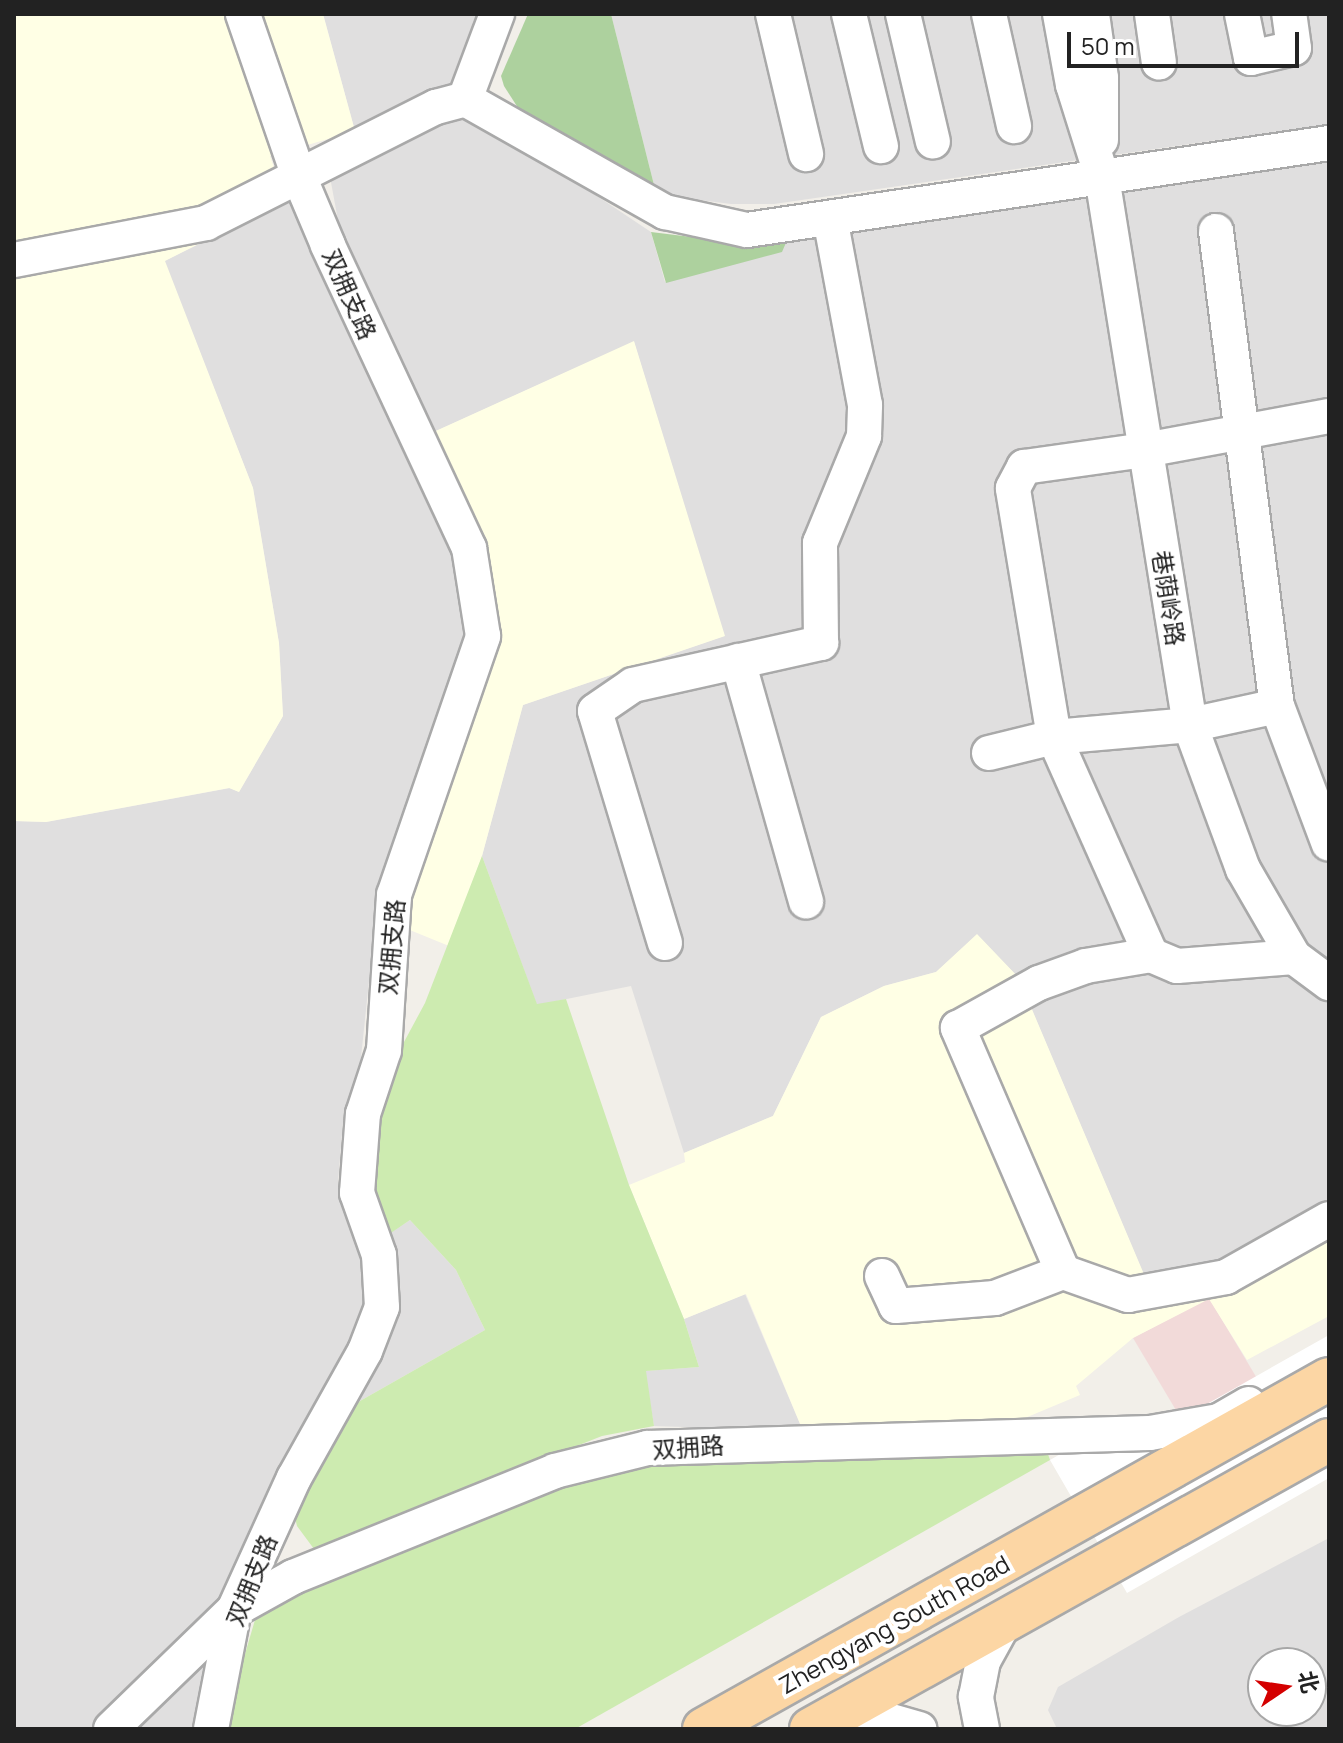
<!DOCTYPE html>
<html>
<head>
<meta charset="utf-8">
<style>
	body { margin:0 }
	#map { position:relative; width:1343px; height:1743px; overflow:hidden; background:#f2efe9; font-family:Manrope,"Noto Sans SC",sans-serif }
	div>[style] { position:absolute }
	.residential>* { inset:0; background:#e0dfdf }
	.commercial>* { inset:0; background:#f2dad9 }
	.education>* { inset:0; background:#ffffe5 }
	.grass>* { inset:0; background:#cdebb0 }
	.forest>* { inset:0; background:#add19e }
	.pier>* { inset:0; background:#fff }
	.roads { filter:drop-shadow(2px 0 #a9a9a9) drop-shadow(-2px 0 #a9a9a9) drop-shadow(0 2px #a9a9a9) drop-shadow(0 -2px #a9a9a9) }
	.minor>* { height:34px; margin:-17px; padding:0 17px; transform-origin:17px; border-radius:17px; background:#fff }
	.major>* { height:42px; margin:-21px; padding:0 21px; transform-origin:21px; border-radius:21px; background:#fcd6a4 }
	span { translate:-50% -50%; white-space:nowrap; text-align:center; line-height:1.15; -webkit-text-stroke:8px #fff; paint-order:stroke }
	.street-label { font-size:24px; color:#222 }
	.frame { position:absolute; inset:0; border:16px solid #222; pointer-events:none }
	.north { position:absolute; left:1247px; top:1647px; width:80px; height:80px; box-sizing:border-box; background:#fff; border:2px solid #a7a7a7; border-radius:50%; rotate:77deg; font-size:22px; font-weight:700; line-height:32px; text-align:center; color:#222 }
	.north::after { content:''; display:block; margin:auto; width:28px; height:36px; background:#d40000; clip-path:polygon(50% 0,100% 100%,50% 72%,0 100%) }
	.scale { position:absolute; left:1067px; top:32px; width:232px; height:36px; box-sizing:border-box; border:4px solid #222; border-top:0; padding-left:10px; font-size:24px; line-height:28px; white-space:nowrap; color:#222; -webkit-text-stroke:6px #fff; paint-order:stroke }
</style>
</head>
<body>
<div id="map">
	<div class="residential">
		<div style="clip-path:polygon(323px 14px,488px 14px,471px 62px,441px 92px,355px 131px)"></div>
		<div style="clip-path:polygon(611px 14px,1329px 14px,1329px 124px,774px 204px,731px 204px,675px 197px,655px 189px)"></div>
		<div style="clip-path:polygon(477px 116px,651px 232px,665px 282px,788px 238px,1329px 158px,1329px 1205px,1193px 1272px,1146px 1280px,1018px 977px,977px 935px,936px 972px,884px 986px,821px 1017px,773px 1116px,684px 1153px,631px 986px,537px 1005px,482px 856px,523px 705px,724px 636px,634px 342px,427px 435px,340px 231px,330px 177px,438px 117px)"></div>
		<div style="clip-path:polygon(301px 195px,456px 543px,471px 637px,377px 905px,360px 1067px,344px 1111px,338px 1182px,363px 1251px,410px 1220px,456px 1270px,485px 1330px,360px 1401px,327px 1389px,202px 1729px,14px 1729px,14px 821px,46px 822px,230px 788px,239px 792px,283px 716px,279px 643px,253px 488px,164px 261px)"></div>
		<div style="clip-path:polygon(745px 1294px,803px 1431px,654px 1426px,645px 1371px,699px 1367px,684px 1319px)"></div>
		<div style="clip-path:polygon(evenodd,1329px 1538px,1329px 1729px,1057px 1729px,1048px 1710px,1058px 1687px,1179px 1617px,1329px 1538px,1263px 1663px,1311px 1663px,1311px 1711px,1263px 1711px,1263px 1663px)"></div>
	</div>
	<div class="commercial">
		<div style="clip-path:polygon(1209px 1298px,1261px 1385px,1183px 1422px,1133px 1338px)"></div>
	</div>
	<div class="education">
		<div style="clip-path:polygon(14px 14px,323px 14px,355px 131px,270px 156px,285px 200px,165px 261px,253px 488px,279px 643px,283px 716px,239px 792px,229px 788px,46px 822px,14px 821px)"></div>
		<div style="clip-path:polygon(634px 341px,725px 636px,523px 705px,482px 856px,449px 946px,400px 926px,493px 642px,427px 435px)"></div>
		<div style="clip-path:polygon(977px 934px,1018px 977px,1089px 976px,1031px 1007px,1146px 1279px,1193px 1272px,1329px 1205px,1329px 1316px,1247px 1360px,1209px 1299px,1133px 1338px,1076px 1386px,1080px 1395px,1008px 1425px,803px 1431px,746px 1294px,684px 1319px,629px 1185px,685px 1162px,684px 1153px,773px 1116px,821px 1017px,884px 986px,936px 972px)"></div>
	</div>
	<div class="grass">
		<div style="clip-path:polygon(482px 856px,537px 1004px,566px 999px,629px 1185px,684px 1319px,699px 1367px,646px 1371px,654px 1426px,602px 1436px,314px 1549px,297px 1526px,293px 1510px,346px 1412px,360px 1401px,485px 1330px,456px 1270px,410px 1220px,385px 1237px,366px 1176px,390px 1068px,425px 1003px)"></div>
		<div style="clip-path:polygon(1047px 1451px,1050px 1460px,575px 1729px,223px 1729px,257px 1613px,344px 1569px,567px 1481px,681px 1457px)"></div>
	</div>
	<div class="forest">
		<div style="clip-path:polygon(528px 14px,611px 14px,655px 189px,520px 111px,504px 86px,501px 76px)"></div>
		<div style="clip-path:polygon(651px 232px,748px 244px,788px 238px,782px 252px,666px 283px)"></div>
	</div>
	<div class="pier">
		<div style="clip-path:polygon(1329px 1335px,1329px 1478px,1127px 1593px,1050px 1460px,1130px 1414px,1145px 1439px)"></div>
	</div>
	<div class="roads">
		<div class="minor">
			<div style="left:773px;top:14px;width:144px;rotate:76.7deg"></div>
			<div style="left:849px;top:14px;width:136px;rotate:76.4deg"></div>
			<div style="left:903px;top:14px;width:131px;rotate:76.8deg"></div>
			<div style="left:989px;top:14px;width:115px;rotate:77.4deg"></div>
			<div style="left:1060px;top:14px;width:72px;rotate:79.6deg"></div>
			<div style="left:1073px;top:85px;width:96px;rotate:72.5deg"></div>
			<div style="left:1102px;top:177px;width:555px;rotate:80.88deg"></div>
			<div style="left:1190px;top:725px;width:153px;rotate:69.8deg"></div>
			<div style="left:1243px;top:869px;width:102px;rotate:59.9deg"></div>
			<div style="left:1294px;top:957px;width:44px;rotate:36.6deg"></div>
			<div style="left:1092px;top:14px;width:65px;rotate:82deg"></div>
			<div style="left:1101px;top:78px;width:62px;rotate:90deg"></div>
			<div style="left:1152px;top:14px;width:49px;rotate:81.9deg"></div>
			<div style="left:1242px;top:14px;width:45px;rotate:78.4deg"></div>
			<div style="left:1251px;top:58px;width:44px;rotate:-13.1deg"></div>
			<div style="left:1294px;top:48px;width:34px;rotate:-98deg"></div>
			<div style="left:465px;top:99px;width:91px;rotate:-69.4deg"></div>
			<div style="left:1216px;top:231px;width:479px;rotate:82.7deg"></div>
			<div style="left:1277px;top:706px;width:147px;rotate:69.4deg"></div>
			<div style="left:14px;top:260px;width:196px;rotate:-10.9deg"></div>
			<div style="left:206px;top:223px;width:258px;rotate:-26.8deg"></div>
			<div style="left:436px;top:107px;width:30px;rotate:-15deg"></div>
			<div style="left:465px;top:99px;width:230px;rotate:29.5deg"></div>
			<div style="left:665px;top:212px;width:84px;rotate:12.4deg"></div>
			<div style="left:747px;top:230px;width:588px;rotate:-8.5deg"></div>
			<div style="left:738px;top:661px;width:250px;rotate:74.2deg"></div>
			<div style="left:989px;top:753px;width:67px;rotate:-13.8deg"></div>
			<div style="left:1054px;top:737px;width:137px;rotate:-5deg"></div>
			<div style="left:1190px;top:725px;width:89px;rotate:-12.3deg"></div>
			<div style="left:665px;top:943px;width:242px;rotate:-106.8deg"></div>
			<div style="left:595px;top:711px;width:46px;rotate:-34.4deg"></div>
			<div style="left:633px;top:685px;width:193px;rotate:-12.6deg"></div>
			<div style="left:821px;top:643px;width:100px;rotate:-90.6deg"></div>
			<div style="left:820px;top:543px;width:116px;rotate:-67.6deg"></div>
			<div style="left:864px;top:436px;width:31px;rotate:-88deg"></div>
			<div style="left:865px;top:405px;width:190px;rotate:-100.6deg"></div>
			<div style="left:1294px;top:957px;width:117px;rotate:175.6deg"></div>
			<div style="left:1177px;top:966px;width:28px;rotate:-157deg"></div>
			<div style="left:1151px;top:955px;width:239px;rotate:-114deg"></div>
			<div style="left:1054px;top:737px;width:252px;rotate:-99.4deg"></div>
			<div style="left:1013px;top:488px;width:24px;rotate:-62deg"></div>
			<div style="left:1024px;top:467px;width:122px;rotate:-8deg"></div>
			<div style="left:1145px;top:450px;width:187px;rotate:-10.5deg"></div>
			<div style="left:1063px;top:1272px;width:69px;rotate:19.5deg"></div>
			<div style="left:1128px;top:1295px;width:100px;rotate:-10.4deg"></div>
			<div style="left:1226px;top:1277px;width:118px;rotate:-29.4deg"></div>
			<div style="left:882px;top:1276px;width:33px;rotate:65deg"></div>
			<div style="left:896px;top:1306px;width:99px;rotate:-4.6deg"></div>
			<div style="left:995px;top:1298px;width:73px;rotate:-20.9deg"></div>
			<div style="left:1063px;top:1272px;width:266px;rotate:-113.3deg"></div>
			<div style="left:958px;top:1028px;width:93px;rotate:-29.1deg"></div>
			<div style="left:1039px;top:983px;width:50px;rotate:-19.9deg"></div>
			<div style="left:1086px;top:966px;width:66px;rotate:-9.6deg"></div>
			<div style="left:834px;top:1716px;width:47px;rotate:2.4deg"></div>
			<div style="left:881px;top:1718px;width:40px;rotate:16deg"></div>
			<div style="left:111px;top:1729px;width:171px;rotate:-44.1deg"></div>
			<div style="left:234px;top:1610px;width:68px;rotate:-29.2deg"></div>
			<div style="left:293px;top:1577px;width:283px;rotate:-22deg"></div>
			<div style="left:555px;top:1471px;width:95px;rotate:-14deg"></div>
			<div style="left:647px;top:1448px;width:503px;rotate:-1.71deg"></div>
			<div style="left:1150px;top:1433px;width:70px;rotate:-9.9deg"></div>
			<div style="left:1219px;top:1421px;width:34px;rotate:-30deg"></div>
			<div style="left:211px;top:1729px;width:121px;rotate:-79.1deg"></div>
			<div style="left:234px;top:1610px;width:145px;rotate:-65.6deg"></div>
			<div style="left:294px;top:1478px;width:145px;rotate:-60.8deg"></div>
			<div style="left:365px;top:1351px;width:47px;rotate:-68.9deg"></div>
			<div style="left:382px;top:1307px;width:52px;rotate:-93.3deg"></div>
			<div style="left:379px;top:1255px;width:66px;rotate:-109.5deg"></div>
			<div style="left:357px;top:1193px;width:79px;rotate:-85.7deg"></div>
			<div style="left:363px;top:1114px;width:67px;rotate:-71.8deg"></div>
			<div style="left:384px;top:1050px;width:155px;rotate:-86.3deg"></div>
			<div style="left:394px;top:895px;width:274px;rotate:-71deg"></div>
			<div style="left:483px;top:636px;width:89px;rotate:-99deg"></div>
			<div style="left:469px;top:548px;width:334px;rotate:-115deg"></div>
			<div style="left:328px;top:245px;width:77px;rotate:-112.9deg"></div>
			<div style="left:298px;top:174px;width:169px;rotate:-109deg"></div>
			<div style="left:982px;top:1729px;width:33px;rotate:-101deg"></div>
			<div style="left:976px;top:1697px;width:37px;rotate:-79deg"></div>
			<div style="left:983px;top:1661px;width:46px;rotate:-61.2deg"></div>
		</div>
		<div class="major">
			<div style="left:704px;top:1729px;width:716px;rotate:-29.25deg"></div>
			<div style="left:811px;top:1729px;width:593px;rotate:-29.16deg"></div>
		</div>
	</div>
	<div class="street-label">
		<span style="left:350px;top:294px;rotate:66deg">双拥支路</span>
		<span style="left:1169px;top:598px;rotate:81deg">巷荫岭路</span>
		<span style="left:391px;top:947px;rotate:-85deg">双拥支路</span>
		<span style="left:688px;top:1447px;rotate:-4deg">双拥路</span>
		<span style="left:251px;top:1580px;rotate:-68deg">双拥支路</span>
		<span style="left:894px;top:1624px;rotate:-29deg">Zhengyang South Road</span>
	</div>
	<div class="frame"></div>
	<div class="north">北</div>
	<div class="scale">50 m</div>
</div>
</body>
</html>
